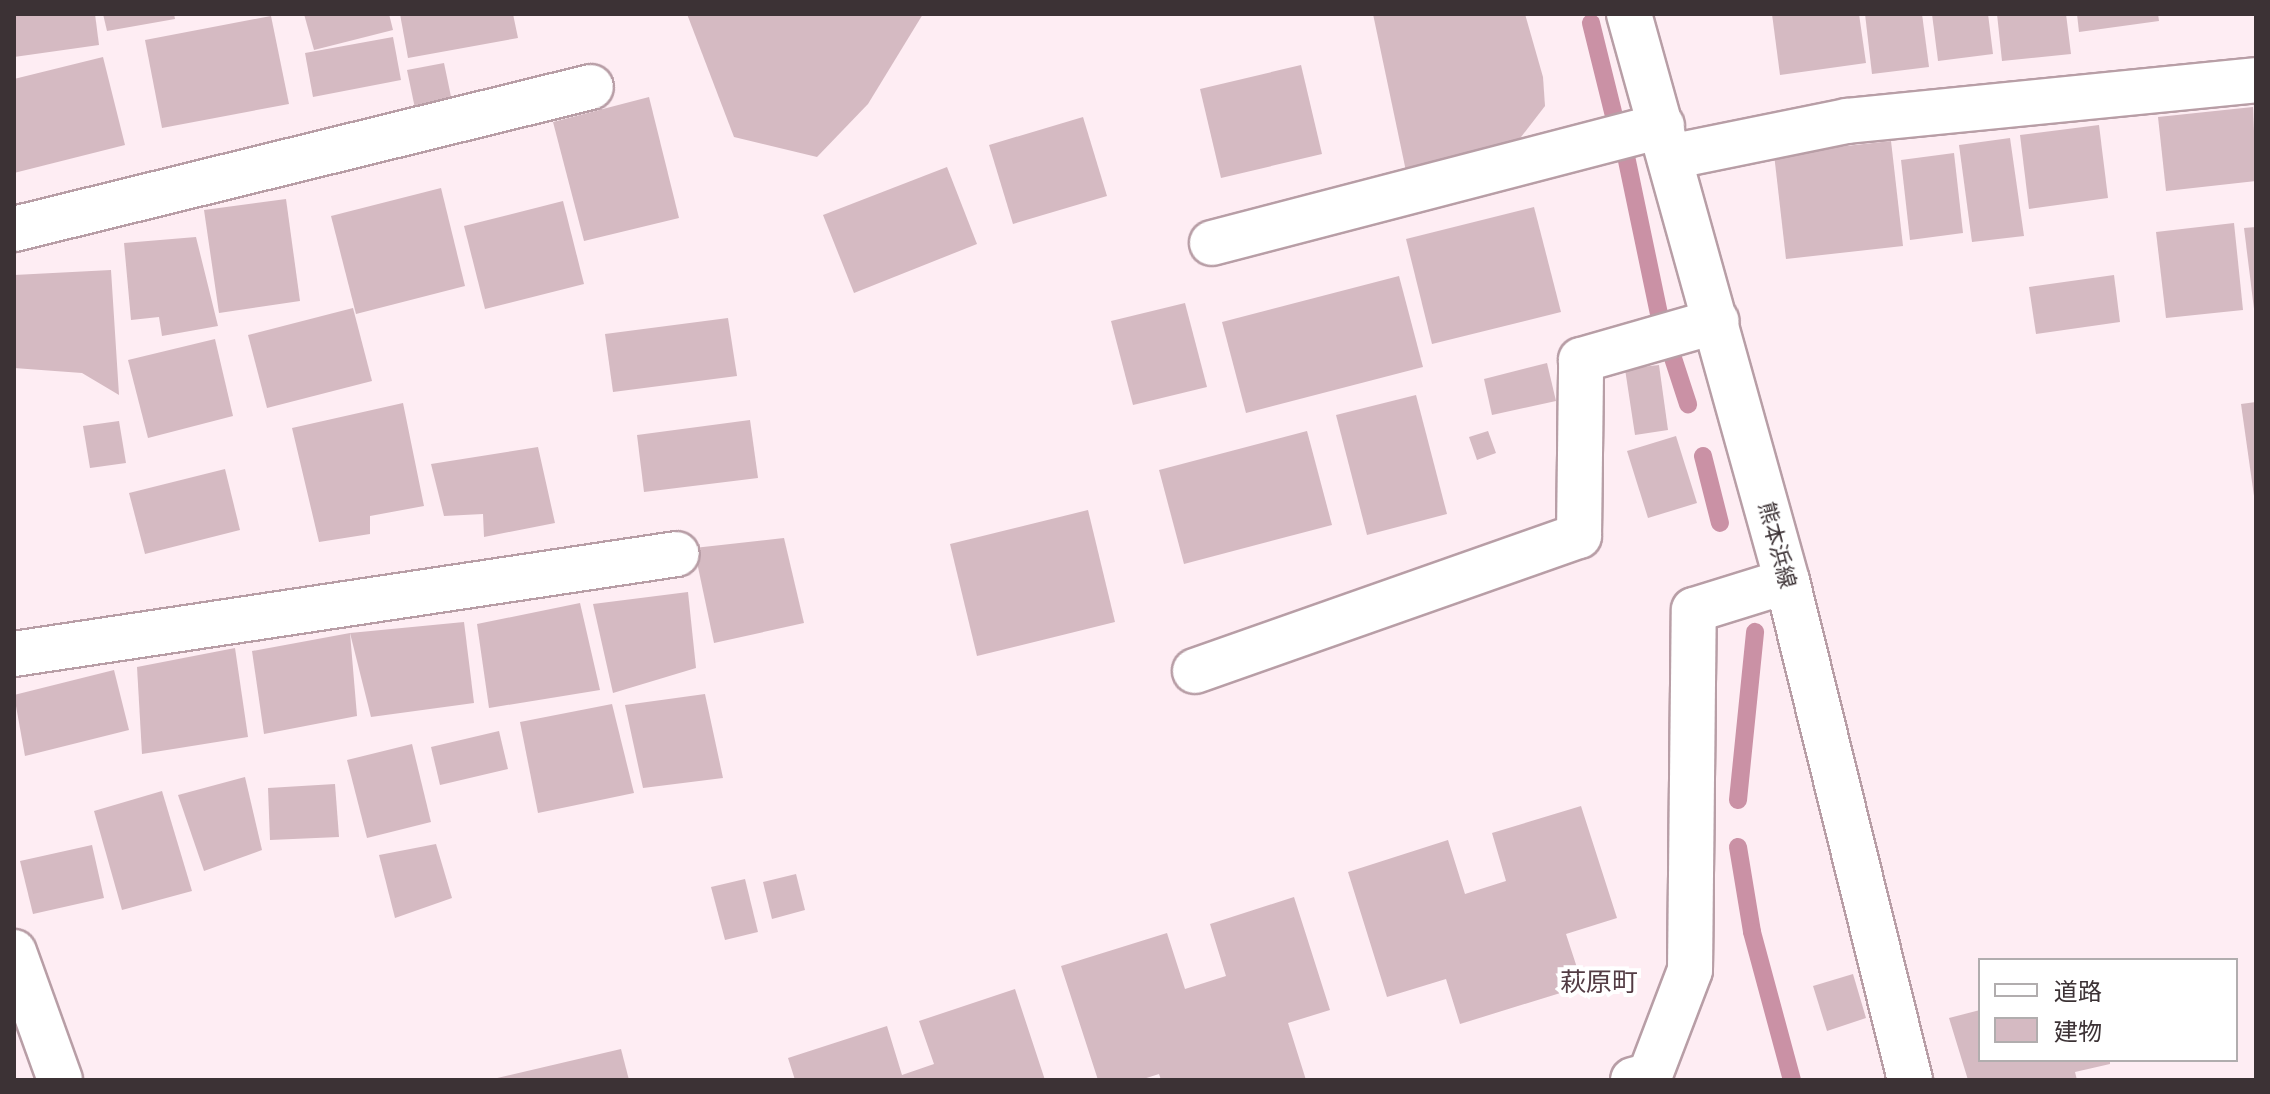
<!DOCTYPE html>
<html>
<head>
<meta charset="utf-8">
<style>
	body { margin:0 }
	#map { position:relative; width:2270px; height:1094px; overflow:hidden; background:#feedf3; font-family:Poppins,"Noto Sans JP",sans-serif }
	div>[style] { position:absolute }
	.stream>* { height:18px; margin:-9px; padding:0 9px; transform-origin:9px; border-radius:9px; background:#ca91a5 }
	.building>* { inset:0; background:#d5bac2 }
	.roads { filter:drop-shadow(2px 0 #b89ea6) drop-shadow(-2px 0 #b89ea6) drop-shadow(0 2px #b89ea6) drop-shadow(0 -2px #b89ea6) }
	.minor>* { height:44px; margin:-22px; padding:0 22px; transform-origin:22px; border-radius:22px; background:#fff }
	.secondary>* { height:44px; margin:-22px; padding:0 22px; transform-origin:22px; border-radius:22px; background:#fff }
	span { translate:-50% -50%; white-space:nowrap; text-align:center; line-height:1.15; -webkit-text-stroke:8px #fff; paint-order:stroke }
	.street-label { font-size:22px; color:#3c3235 }
	.quarter-label { font-size:26px; color:#533c44 }
	.frame { position:absolute; inset:0; border:16px solid #3c3235; pointer-events:none }
	.legend { position:absolute; left:1978px; top:958px; width:260px; height:104px; box-sizing:border-box; background:#fff; border:2px solid #b1adae; margin:0; padding:10px 14px; list-style:none; font-size:24px; color:#3c3235 }
	.legend li { display:flex; align-items:center; gap:16px; height:40px }
	.legend b { width:40px; border:2px solid #b1adae }
</style>
</head>
<body>
<div id="map">
	<div class="stream">
		<div style="left:1591px;top:23px;width:100px;rotate:76.1deg"></div>
		<div style="left:1626px;top:156px;width:161px;rotate:78.2deg"></div>
		<div style="left:1672px;top:355px;width:52px;rotate:71.9deg"></div>
		<div style="left:1703px;top:456px;width:69px;rotate:75.8deg"></div>
		<div style="left:1738px;top:800px;width:169px;rotate:-84.2deg"></div>
		<div style="left:1738px;top:847px;width:86px;rotate:80.6deg"></div>
		<div style="left:1752px;top:932px;width:153px;rotate:74.9deg"></div>
	</div>
	<div class="building">
		<div style="clip-path:polygon(14px 14px,95px 14px,99px 45px,14px 57px)"></div>
		<div style="clip-path:polygon(103px 14px,174px 14px,175px 19px,107px 31px)"></div>
		<div style="clip-path:polygon(304px 14px,389px 14px,393px 30px,314px 50px)"></div>
		<div style="clip-path:polygon(400px 14px,513px 14px,518px 38px,408px 58px)"></div>
		<div style="clip-path:polygon(687px 14px,923px 14px,868px 104px,817px 157px,734px 137px)"></div>
		<div style="clip-path:polygon(1373px 14px,1525px 14px,1543px 77px,1545px 106px,1511px 150px,1407px 176px)"></div>
		<div style="clip-path:polygon(1772px 14px,1859px 14px,1866px 63px,1780px 75px)"></div>
		<div style="clip-path:polygon(1865px 14px,1922px 14px,1929px 67px,1872px 74px)"></div>
		<div style="clip-path:polygon(1932px 14px,1988px 14px,1993px 54px,1938px 61px)"></div>
		<div style="clip-path:polygon(1997px 14px,2066px 14px,2071px 54px,2002px 61px)"></div>
		<div style="clip-path:polygon(2077px 14px,2158px 14px,2159px 21px,2079px 32px)"></div>
		<div style="clip-path:polygon(271px 16px,289px 104px,162px 128px,145px 40px)"></div>
		<div style="clip-path:polygon(393px 37px,401px 80px,313px 97px,305px 53px)"></div>
		<div style="clip-path:polygon(103px 57px,125px 145px,14px 173px,14px 79px)"></div>
		<div style="clip-path:polygon(444px 63px,454px 111px,417px 118px,407px 70px)"></div>
		<div style="clip-path:polygon(1301px 65px,1322px 154px,1221px 178px,1200px 89px)"></div>
		<div style="clip-path:polygon(649px 97px,679px 218px,584px 241px,553px 122px)"></div>
		<div style="clip-path:polygon(2253px 107px,2256px 181px,2166px 191px,2158px 117px)"></div>
		<div style="clip-path:polygon(1083px 117px,1107px 196px,1013px 224px,989px 145px)"></div>
		<div style="clip-path:polygon(2099px 125px,2108px 198px,2029px 209px,2020px 135px)"></div>
		<div style="clip-path:polygon(2010px 138px,2024px 236px,1972px 242px,1959px 145px)"></div>
		<div style="clip-path:polygon(1891px 141px,1903px 246px,1786px 259px,1774px 154px)"></div>
		<div style="clip-path:polygon(1954px 153px,1963px 233px,1910px 240px,1901px 160px)"></div>
		<div style="clip-path:polygon(947px 167px,977px 244px,854px 293px,823px 215px)"></div>
		<div style="clip-path:polygon(441px 188px,465px 286px,356px 314px,331px 216px)"></div>
		<div style="clip-path:polygon(286px 199px,300px 301px,219px 313px,204px 210px)"></div>
		<div style="clip-path:polygon(563px 201px,584px 284px,485px 309px,464px 226px)"></div>
		<div style="clip-path:polygon(1534px 207px,1561px 312px,1432px 344px,1406px 239px)"></div>
		<div style="clip-path:polygon(2234px 223px,2243px 310px,2166px 318px,2156px 232px)"></div>
		<div style="clip-path:polygon(2256px 227px,2256px 309px,2254px 309px,2244px 228px)"></div>
		<div style="clip-path:polygon(196px 237px,218px 326px,162px 336px,159px 317px,131px 320px,124px 243px)"></div>
		<div style="clip-path:polygon(111px 270px,119px 395px,82px 373px,14px 368px,14px 275px)"></div>
		<div style="clip-path:polygon(2114px 275px,2120px 322px,2036px 334px,2029px 287px)"></div>
		<div style="clip-path:polygon(1399px 276px,1423px 367px,1246px 413px,1222px 322px)"></div>
		<div style="clip-path:polygon(1185px 303px,1207px 387px,1133px 405px,1111px 321px)"></div>
		<div style="clip-path:polygon(353px 308px,372px 381px,267px 408px,248px 335px)"></div>
		<div style="clip-path:polygon(728px 318px,737px 376px,613px 392px,605px 334px)"></div>
		<div style="clip-path:polygon(215px 339px,233px 416px,148px 438px,128px 360px)"></div>
		<div style="clip-path:polygon(1547px 363px,1556px 401px,1492px 415px,1484px 379px)"></div>
		<div style="clip-path:polygon(1659px 365px,1668px 430px,1635px 435px,1625px 369px)"></div>
		<div style="clip-path:polygon(1416px 395px,1447px 514px,1367px 535px,1336px 415px)"></div>
		<div style="clip-path:polygon(2256px 402px,2256px 496px,2254px 496px,2241px 404px)"></div>
		<div style="clip-path:polygon(403px 403px,424px 506px,370px 516px,370px 534px,319px 542px,292px 428px)"></div>
		<div style="clip-path:polygon(750px 420px,758px 478px,644px 492px,637px 435px)"></div>
		<div style="clip-path:polygon(119px 421px,126px 463px,90px 468px,83px 426px)"></div>
		<div style="clip-path:polygon(1307px 431px,1332px 525px,1184px 564px,1159px 470px)"></div>
		<div style="clip-path:polygon(1488px 431px,1496px 453px,1477px 460px,1469px 437px)"></div>
		<div style="clip-path:polygon(1676px 436px,1697px 503px,1648px 518px,1627px 451px)"></div>
		<div style="clip-path:polygon(538px 447px,555px 523px,484px 537px,483px 514px,444px 516px,431px 464px)"></div>
		<div style="clip-path:polygon(225px 469px,240px 530px,145px 554px,129px 493px)"></div>
		<div style="clip-path:polygon(1088px 510px,1115px 622px,977px 656px,950px 544px)"></div>
		<div style="clip-path:polygon(784px 538px,804px 623px,714px 643px,694px 548px)"></div>
		<div style="clip-path:polygon(688px 592px,696px 668px,613px 693px,593px 604px)"></div>
		<div style="clip-path:polygon(580px 603px,600px 690px,489px 708px,477px 624px)"></div>
		<div style="clip-path:polygon(464px 622px,474px 703px,371px 717px,350px 633px)"></div>
		<div style="clip-path:polygon(350px 633px,357px 716px,264px 734px,252px 651px)"></div>
		<div style="clip-path:polygon(235px 648px,248px 737px,142px 754px,137px 667px)"></div>
		<div style="clip-path:polygon(114px 670px,129px 730px,25px 756px,14px 695px)"></div>
		<div style="clip-path:polygon(705px 694px,723px 778px,643px 788px,625px 705px)"></div>
		<div style="clip-path:polygon(612px 704px,634px 793px,538px 813px,520px 722px)"></div>
		<div style="clip-path:polygon(499px 731px,508px 769px,440px 785px,431px 747px)"></div>
		<div style="clip-path:polygon(412px 744px,431px 822px,367px 838px,347px 760px)"></div>
		<div style="clip-path:polygon(245px 777px,262px 850px,204px 871px,178px 795px)"></div>
		<div style="clip-path:polygon(335px 784px,339px 837px,270px 840px,268px 788px)"></div>
		<div style="clip-path:polygon(162px 791px,192px 891px,122px 910px,94px 811px)"></div>
		<div style="clip-path:polygon(1581px 806px,1617px 918px,1566px 934px,1583px 986px,1460px 1024px,1446px 979px,1387px 997px,1348px 872px,1448px 840px,1465px 894px,1506px 881px,1492px 833px)"></div>
		<div style="clip-path:polygon(436px 844px,452px 898px,395px 918px,379px 855px)"></div>
		<div style="clip-path:polygon(92px 845px,104px 898px,33px 914px,20px 861px)"></div>
		<div style="clip-path:polygon(796px 874px,805px 910px,772px 919px,763px 882px)"></div>
		<div style="clip-path:polygon(745px 879px,758px 932px,725px 940px,711px 887px)"></div>
		<div style="clip-path:polygon(1294px 897px,1330px 1010px,1288px 1023px,1306px 1080px,1161px 1080px,1159px 1074px,1140px 1080px,1098px 1080px,1061px 966px,1167px 933px,1185px 989px,1226px 976px,1210px 924px)"></div>
		<div style="clip-path:polygon(1853px 974px,1866px 1018px,1827px 1031px,1813px 986px)"></div>
		<div style="clip-path:polygon(1015px 989px,1045px 1080px,795px 1080px,788px 1058px,887px 1026px,902px 1075px,934px 1064px,919px 1021px)"></div>
		<div style="clip-path:polygon(1980px 1010px,1980px 1060px,2110px 1060px,2110px 1064px,2075px 1072px,2077px 1080px,1968px 1080px,1949px 1018px)"></div>
		<div style="clip-path:polygon(621px 1049px,629px 1080px,493px 1080px,493px 1079px)"></div>
	</div>
	<div class="roads">
		<div class="minor">
			<div style="left:1670px;top:157px;width:181px;rotate:-11.5deg"></div>
			<div style="left:1847px;top:121px;width:411px;rotate:-5.7deg"></div>
			<div style="left:14px;top:229px;width:594px;rotate:-13.83deg"></div>
			<div style="left:1212px;top:243px;width:465px;rotate:-14.6deg"></div>
			<div style="left:14px;top:654px;width:670px;rotate:-8.58deg"></div>
			<div style="left:1195px;top:671px;width:407px;rotate:-19.4deg"></div>
			<div style="left:1579px;top:536px;width:176px;rotate:-89.3deg"></div>
			<div style="left:1581px;top:360px;width:141px;rotate:-16deg"></div>
			<div style="left:14px;top:952px;width:136px;rotate:70.2deg"></div>
			<div style="left:1633px;top:1080px;width:18px;rotate:-16deg"></div>
			<div style="left:1650px;top:1075px;width:112px;rotate:-69.1deg"></div>
			<div style="left:1690px;top:970px;width:360px;rotate:-89.4deg"></div>
			<div style="left:1694px;top:610px;width:97px;rotate:-17.3deg"></div>
		</div>
		<div class="secondary">
			<div style="left:1629px;top:14px;width:589px;rotate:74.43deg"></div>
			<div style="left:1787px;top:581px;width:514px;rotate:76.15deg"></div>
		</div>
	</div>
	<div class="street-label">
		<span style="left:1777px;top:545px;rotate:75deg">熊本浜線</span>
	</div>
	<div class="quarter-label">
		<span style="left:1599px;top:983px">萩原町</span>
	</div>
	<div class="frame"></div>
	<ul class="legend">
	<li><b style="height:10px;background:#fff"></b>道路</li>
	<li><b style="height:22px;background:#d5bac2"></b>建物</li>
	</ul>
</div>
</body>
</html>
